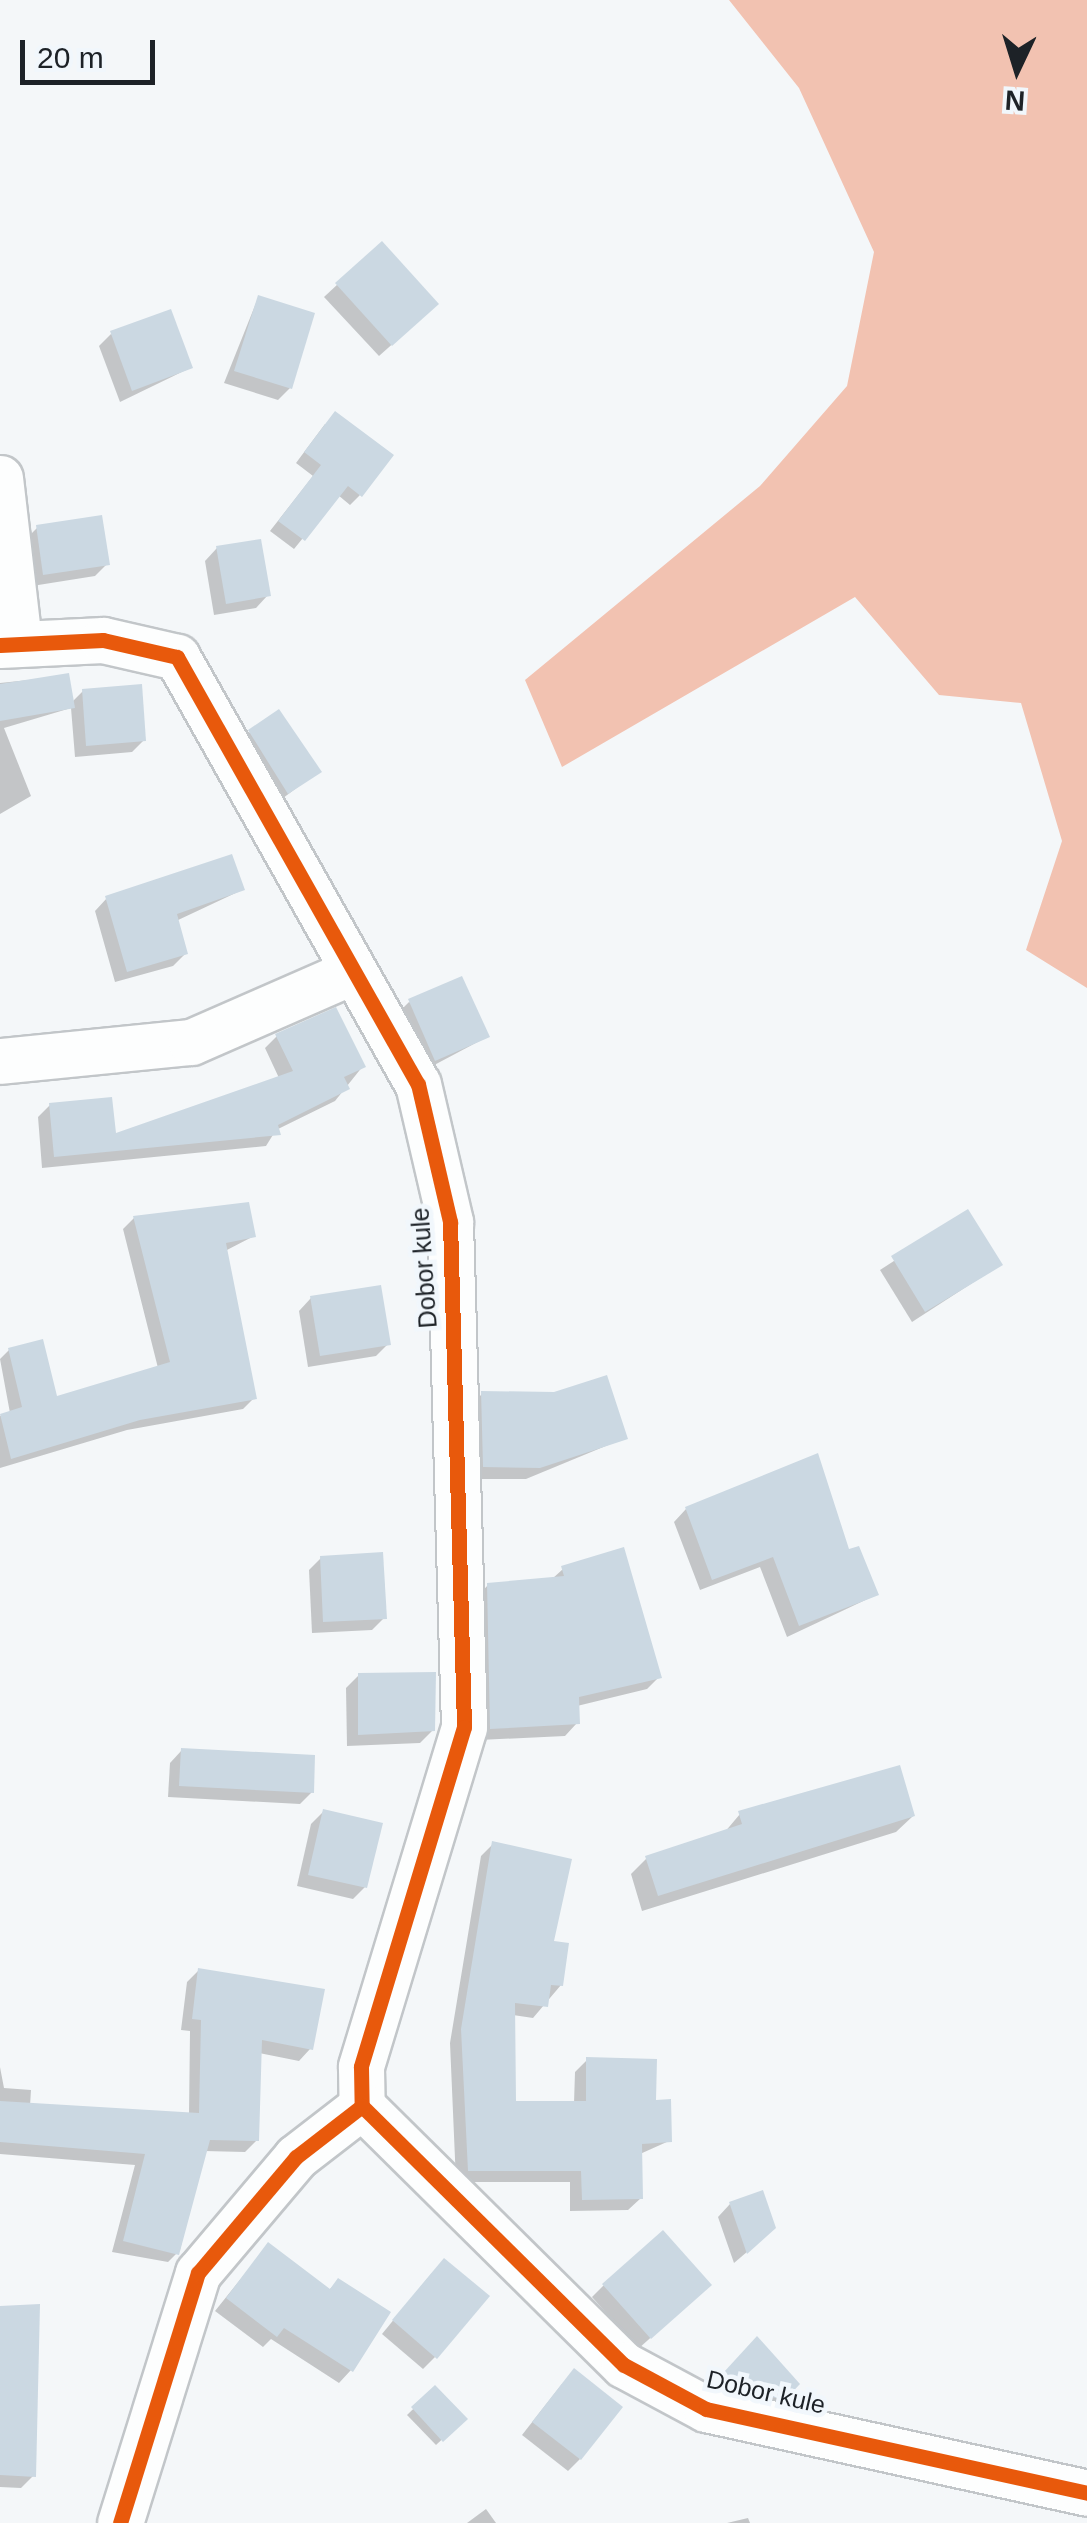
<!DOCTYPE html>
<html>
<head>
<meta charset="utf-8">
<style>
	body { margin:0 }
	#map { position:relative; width:1087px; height:2523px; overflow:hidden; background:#f4f7f9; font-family:Helvetica,sans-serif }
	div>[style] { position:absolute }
	.forest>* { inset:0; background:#f2c2b1 }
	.shadow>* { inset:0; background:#0003 }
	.building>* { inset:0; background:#cbd8e2 }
	.roads { filter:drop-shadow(2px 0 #c2c6c9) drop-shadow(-2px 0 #c2c6c9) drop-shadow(0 2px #c2c6c9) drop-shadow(0 -2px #c2c6c9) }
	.minor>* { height:45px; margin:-22.5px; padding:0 22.5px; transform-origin:22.5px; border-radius:22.5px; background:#fdfefe }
	.cycleway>* { height:15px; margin:-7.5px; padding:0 7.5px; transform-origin:7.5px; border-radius:7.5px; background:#e8590c }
	span { translate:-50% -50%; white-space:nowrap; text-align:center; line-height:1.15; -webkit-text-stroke:9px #f1f7fc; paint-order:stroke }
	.street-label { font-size:25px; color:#1d2227 }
	.north { position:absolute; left:967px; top:20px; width:100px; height:100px; -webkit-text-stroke:8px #f1f7fc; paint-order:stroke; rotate:184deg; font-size:28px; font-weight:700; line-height:40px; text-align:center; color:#1d2227 }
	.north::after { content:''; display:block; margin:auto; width:35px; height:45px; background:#1d2227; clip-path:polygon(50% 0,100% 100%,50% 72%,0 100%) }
	.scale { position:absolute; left:20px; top:40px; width:135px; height:45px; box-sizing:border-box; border:5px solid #1d2227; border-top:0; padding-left:12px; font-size:30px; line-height:35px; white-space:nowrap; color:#1d2227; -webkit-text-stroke:8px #f1f7fc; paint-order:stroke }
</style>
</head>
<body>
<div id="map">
	<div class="forest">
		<div style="clip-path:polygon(729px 0,1087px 0,1087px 988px,1026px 950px,1062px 841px,1021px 703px,939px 695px,855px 597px,562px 767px,525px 680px,760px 486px,847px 386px,874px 252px,799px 88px)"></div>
	</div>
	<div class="shadow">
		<div style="clip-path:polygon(381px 244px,424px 316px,379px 356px,324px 297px)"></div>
		<div style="clip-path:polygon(258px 298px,290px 388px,278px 400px,224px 383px)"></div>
		<div style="clip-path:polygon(111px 334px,190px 368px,120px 402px,99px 346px)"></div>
		<div style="clip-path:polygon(325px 424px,360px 495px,350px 505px,338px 495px,294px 549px,270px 531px,313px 476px,296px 463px)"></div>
		<div style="clip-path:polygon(37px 528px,107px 564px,95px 576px,32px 586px,25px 540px)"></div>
		<div style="clip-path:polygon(217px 548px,268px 595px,256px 608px,214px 615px,205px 561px)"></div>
		<div style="clip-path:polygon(67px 676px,71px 703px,83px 691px,144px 740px,132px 752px,75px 757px,71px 708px,4px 728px,31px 796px,0 814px,0 683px)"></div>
		<div style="clip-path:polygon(250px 732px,318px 772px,275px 804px,238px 744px)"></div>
		<div style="clip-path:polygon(242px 890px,176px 921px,185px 954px,173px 966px,115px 982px,95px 911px,107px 898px)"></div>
		<div style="clip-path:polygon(409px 1002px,487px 1037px,423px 1071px,397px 1014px)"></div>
		<div style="clip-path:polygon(277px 1036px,363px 1066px,335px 1101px,276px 1130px,266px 1146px,42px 1168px,38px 1117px,50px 1105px,113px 1137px,279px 1078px,265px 1048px)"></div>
		<div style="clip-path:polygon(968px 1213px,1000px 1265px,912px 1322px,880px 1270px)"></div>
		<div style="clip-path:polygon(134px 1218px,254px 1236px,225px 1251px,254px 1398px,243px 1409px,127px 1430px,0 1468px,0 1416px,10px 1413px,0 1359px,9px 1350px,55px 1400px,158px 1368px,123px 1229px)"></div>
		<div style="clip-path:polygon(311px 1298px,388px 1344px,376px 1356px,308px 1367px,299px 1311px)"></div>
		<div style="clip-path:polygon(482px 1394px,625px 1438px,526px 1479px,472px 1479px,470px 1406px)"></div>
		<div style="clip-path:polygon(686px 1509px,848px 1553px,876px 1595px,787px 1637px,760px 1567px,700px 1590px,674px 1522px)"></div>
		<div style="clip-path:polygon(321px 1558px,384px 1618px,372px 1630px,312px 1633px,309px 1570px)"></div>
		<div style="clip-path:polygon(563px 1569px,659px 1677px,647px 1689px,577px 1706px,577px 1723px,565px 1736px,479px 1740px,476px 1598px,488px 1585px,552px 1579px)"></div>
		<div style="clip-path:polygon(359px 1675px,433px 1730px,420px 1743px,347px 1746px,346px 1688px)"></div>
		<div style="clip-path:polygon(182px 1750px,312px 1792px,300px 1804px,168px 1797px,170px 1763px)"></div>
		<div style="clip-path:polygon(323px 1812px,365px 1887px,353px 1899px,297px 1886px,311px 1824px)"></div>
		<div style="clip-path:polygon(740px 1814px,913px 1816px,896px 1832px,642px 1911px,631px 1874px,647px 1858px,724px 1833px)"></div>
		<div style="clip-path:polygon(493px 1844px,551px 1943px,561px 1985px,533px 2018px,513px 2015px,513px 2103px,574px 2103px,575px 2072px,587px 2060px,654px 2102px,669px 2141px,640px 2154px,641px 2198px,628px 2210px,570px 2211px,570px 2182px,456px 2182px,450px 2043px,481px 1856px)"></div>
		<div style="clip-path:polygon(199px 1970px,310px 2049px,299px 2061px,259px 2053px,257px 2140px,245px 2152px,204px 2151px,180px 2250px,168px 2262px,112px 2252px,135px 2165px,0 2154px,0 2067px,4px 2088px,31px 2090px,30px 2106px,189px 2115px,190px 2031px,181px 2030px,187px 1982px)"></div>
		<div style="clip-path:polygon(730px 2204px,761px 2240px,734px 2263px,718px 2217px)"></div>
		<div style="clip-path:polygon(268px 2245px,328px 2291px,338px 2281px,351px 2370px,339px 2383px,271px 2339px,263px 2347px,215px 2311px)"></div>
		<div style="clip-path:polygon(432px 2273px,435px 2357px,423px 2369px,382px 2334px)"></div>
		<div style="clip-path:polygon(604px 2285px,696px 2297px,638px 2349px,592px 2297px)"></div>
		<div style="clip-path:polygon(0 2308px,33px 2476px,21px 2488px,0 2487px)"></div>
		<div style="clip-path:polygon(745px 2351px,796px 2384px,770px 2410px,732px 2402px,714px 2385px)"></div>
		<div style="clip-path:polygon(562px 2384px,580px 2459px,568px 2471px,522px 2435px)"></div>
		<div style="clip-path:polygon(435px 2388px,464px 2419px,436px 2445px,407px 2415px)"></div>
		<div style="clip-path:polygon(486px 2509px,496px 2523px,467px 2523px)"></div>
		<div style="clip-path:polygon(748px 2518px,750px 2523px,727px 2523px)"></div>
	</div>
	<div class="building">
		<div style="clip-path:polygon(382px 241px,439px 304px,392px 346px,335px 283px)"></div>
		<div style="clip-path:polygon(258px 295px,315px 313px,292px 389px,234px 371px)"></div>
		<div style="clip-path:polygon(171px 309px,193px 368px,132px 391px,110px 331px)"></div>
		<div style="clip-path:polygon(335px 411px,394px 455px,362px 497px,348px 486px,305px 541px,278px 521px,321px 465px,304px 452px)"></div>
		<div style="clip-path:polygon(102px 515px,110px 565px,43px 575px,36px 525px)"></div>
		<div style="clip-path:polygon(261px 539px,271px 596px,226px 604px,216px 546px)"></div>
		<div style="clip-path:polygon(69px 673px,75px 708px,0 721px,0 684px)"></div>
		<div style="clip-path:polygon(142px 684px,146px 741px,86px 746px,82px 689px)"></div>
		<div style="clip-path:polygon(279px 709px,322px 772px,288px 794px,248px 730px)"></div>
		<div style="clip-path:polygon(232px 854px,245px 890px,177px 914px,188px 954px,127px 972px,105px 896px)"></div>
		<div style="clip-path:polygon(462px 976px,490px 1037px,435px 1061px,408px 999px)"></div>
		<div style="clip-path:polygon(336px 1007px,366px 1067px,344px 1077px,350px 1089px,278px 1125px,281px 1135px,54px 1157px,49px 1103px,112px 1097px,116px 1133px,293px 1071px,275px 1034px)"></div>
		<div style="clip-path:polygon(249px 1202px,256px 1237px,226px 1243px,257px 1399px,140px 1420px,11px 1459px,0 1414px,22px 1407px,8px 1348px,43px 1339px,57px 1396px,170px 1362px,133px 1216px)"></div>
		<div style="clip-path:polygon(968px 1209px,1003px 1265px,925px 1312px,891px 1256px)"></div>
		<div style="clip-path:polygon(381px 1285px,391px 1345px,320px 1356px,310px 1296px)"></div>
		<div style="clip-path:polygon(607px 1375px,628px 1439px,540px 1468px,483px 1467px,481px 1391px,554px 1392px)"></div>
		<div style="clip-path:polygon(818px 1453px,849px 1549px,859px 1546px,879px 1595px,799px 1626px,773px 1557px,712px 1580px,685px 1507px)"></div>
		<div style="clip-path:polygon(624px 1547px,662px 1678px,579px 1697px,580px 1724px,490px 1729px,487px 1583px,564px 1576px,561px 1566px)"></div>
		<div style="clip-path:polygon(383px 1552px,387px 1619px,323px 1622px,320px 1556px)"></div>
		<div style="clip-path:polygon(436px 1672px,435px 1731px,358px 1735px,358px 1673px)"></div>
		<div style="clip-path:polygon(181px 1748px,315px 1755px,314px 1793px,179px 1786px)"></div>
		<div style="clip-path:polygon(900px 1765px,915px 1816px,658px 1896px,645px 1856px,742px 1824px,738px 1811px)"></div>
		<div style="clip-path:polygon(323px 1809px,383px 1823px,367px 1888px,308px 1875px)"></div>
		<div style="clip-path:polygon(492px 1841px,572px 1859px,554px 1941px,569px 1943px,563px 1986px,551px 1985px,548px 2007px,515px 2003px,516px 2101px,586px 2101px,586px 2057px,657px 2059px,656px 2100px,671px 2099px,672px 2142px,642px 2144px,643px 2199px,582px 2200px,581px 2171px,468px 2171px,461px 2029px)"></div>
		<div style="clip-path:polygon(198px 1968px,325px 1989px,313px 2050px,262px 2040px,259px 2141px,210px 2140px,179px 2255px,123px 2241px,145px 2154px,0 2142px,0 2101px,199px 2113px,201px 2020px,192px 2019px)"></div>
		<div style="clip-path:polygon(763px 2190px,776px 2228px,747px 2254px,729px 2202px)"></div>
		<div style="clip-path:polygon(663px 2230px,712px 2285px,651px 2339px,602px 2284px)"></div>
		<div style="clip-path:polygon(268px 2242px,330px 2289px,338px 2278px,391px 2312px,353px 2372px,284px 2328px,277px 2337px,226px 2298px)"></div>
		<div style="clip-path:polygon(444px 2258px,490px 2296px,437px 2359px,392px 2320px)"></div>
		<div style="clip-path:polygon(40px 2304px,36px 2477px,0 2475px,0 2306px)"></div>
		<div style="clip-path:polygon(757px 2336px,800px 2384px,785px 2400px,744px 2391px,724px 2372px)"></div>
		<div style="clip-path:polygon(574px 2368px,623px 2407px,581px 2460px,532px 2422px)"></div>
		<div style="clip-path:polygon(435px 2385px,468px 2419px,443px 2442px,411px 2407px)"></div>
	</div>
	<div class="roads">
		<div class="minor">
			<div style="left:0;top:478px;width:166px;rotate:83.4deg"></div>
			<div style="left:0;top:645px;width:103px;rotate:-2.8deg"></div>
			<div style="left:103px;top:640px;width:76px;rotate:12.9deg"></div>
			<div style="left:177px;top:657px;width:490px;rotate:60.6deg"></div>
			<div style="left:418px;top:1084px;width:142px;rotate:76.9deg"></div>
			<div style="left:450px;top:1222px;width:505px;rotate:88.41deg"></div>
			<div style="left:464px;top:1727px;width:355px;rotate:106.9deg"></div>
			<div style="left:361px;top:2067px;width:39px;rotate:89deg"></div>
			<div style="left:362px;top:2106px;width:368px;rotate:44.7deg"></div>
			<div style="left:624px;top:2365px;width:93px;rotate:28.2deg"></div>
			<div style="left:706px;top:2409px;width:390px;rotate:12.4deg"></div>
			<div style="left:0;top:1061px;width:192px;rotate:-5.7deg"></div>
			<div style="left:191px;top:1042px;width:172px;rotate:-23.6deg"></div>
			<div style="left:120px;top:2523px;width:262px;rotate:-72.7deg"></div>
			<div style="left:198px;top:2273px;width:152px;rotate:-49.8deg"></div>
			<div style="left:296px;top:2157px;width:83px;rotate:-37.7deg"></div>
		</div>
	</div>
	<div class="cycleway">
		<div style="left:0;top:645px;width:103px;rotate:-2.8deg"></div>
		<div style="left:103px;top:640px;width:76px;rotate:12.9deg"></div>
		<div style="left:177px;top:657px;width:490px;rotate:60.6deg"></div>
		<div style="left:418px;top:1084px;width:142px;rotate:76.9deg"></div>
		<div style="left:450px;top:1222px;width:505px;rotate:88.41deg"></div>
		<div style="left:464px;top:1727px;width:355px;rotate:106.9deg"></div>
		<div style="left:361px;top:2067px;width:39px;rotate:89deg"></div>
		<div style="left:362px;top:2106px;width:368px;rotate:44.7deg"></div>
		<div style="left:624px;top:2365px;width:93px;rotate:28.2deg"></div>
		<div style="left:706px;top:2409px;width:390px;rotate:12.4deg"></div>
		<div style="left:120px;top:2523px;width:262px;rotate:-72.7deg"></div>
		<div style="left:198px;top:2273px;width:152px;rotate:-49.8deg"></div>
		<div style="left:296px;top:2157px;width:83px;rotate:-37.7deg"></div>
	</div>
	<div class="street-label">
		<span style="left:424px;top:1268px;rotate:-94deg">Dobor kule</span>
		<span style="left:766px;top:2392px;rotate:13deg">Dobor kule</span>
	</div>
	<div class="north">N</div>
	<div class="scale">20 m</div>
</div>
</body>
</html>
